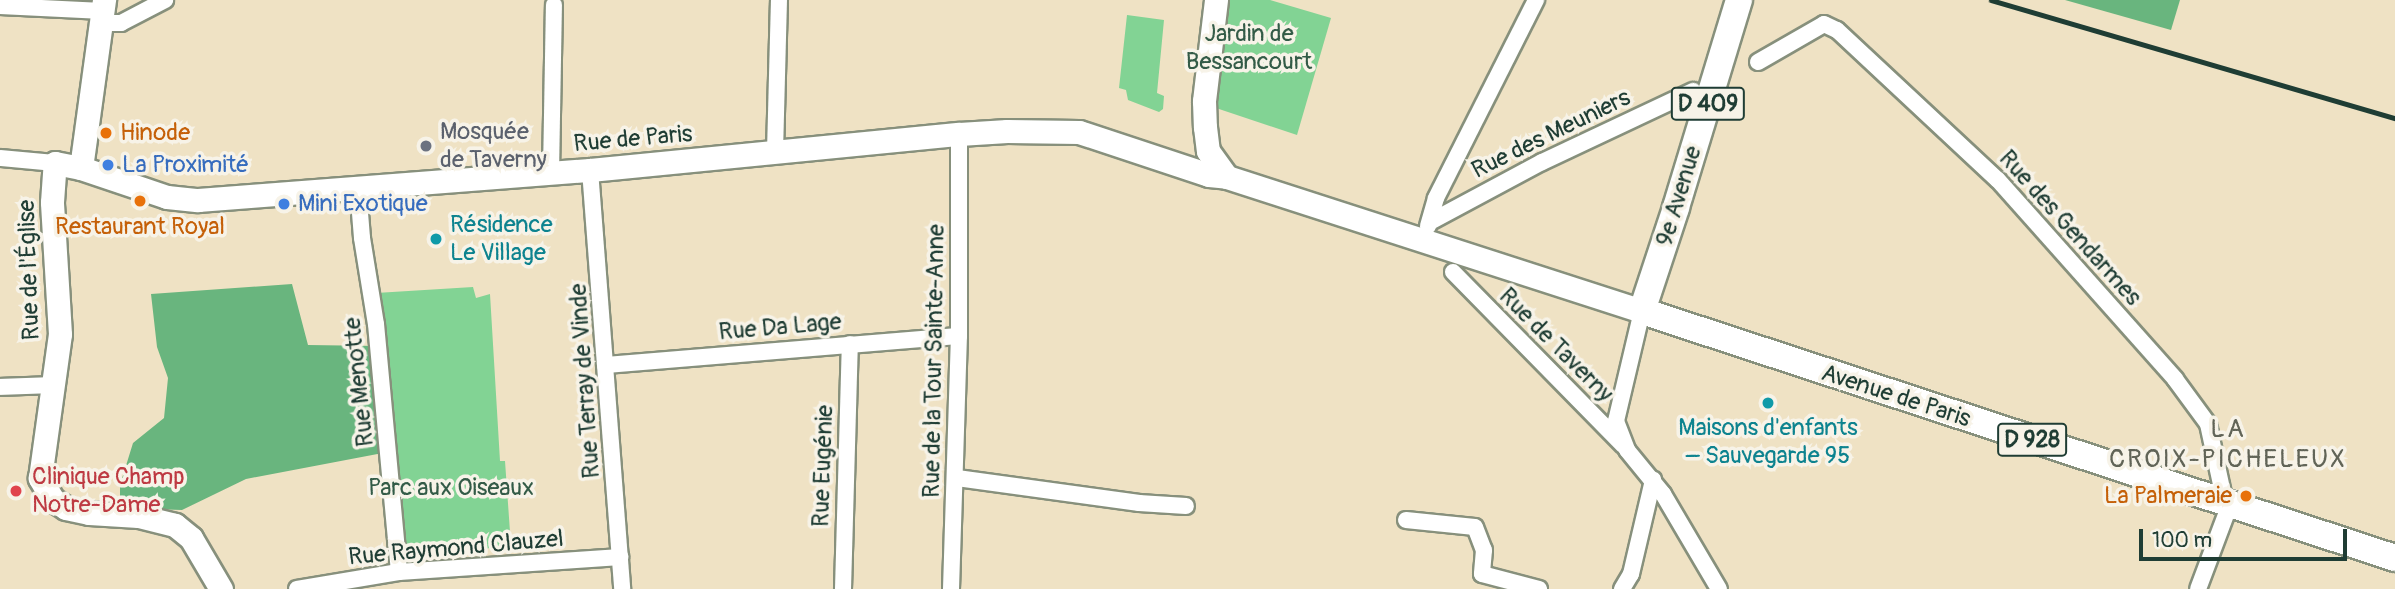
<!DOCTYPE html>
<html>
<head>
<meta charset="utf-8">
<style>
	body { margin:0 }
	#map { position:relative; width:2395px; height:589px; overflow:hidden; background:#efe2c4; font-family:Pangolin,sans-serif }
	div>[style] { position:absolute }
	.green>* { inset:0; background:#82d394 }
	.forest>* { inset:0; background:#69b57e }
	.roads { filter:drop-shadow(2px 0 #87907c) drop-shadow(-2px 0 #87907c) drop-shadow(0 2px #87907c) drop-shadow(0 -2px #87907c) }
	.street>* { height:16px; margin:-8px; padding:0 8px; transform-origin:8px; border-radius:8px; background:#fff }
	.secondary>* { height:23px; margin:-11.5px; padding:0 11.5px; transform-origin:11.5px; border-radius:11.5px; background:#fff }
	.primary>* { height:26px; margin:-13px; padding:0 13px; transform-origin:13px; border-radius:13px; background:#fff }
	.rail>* { height:4.5px; margin:-2.25px; padding:0 2.25px; transform-origin:2.25px; border-radius:2.25px; background:#1f3d34 }
	.dots>* { width:19px; height:19px; translate:-50% -50%; box-sizing:border-box; border:4px solid #f7f3e8; border-radius:50% }
	span { translate:-50% -50%; white-space:nowrap; text-align:center; line-height:1.15; -webkit-text-stroke:7px #f7f3e8; paint-order:stroke }
	.shield-label span { padding:2px 5px; background:#f7f3e8; border:2px solid; border-radius:5px; -webkit-text-stroke-width:0 }
	.shield-label { font-size:23px; color:#1f3d34; font-weight:700 }
	.park-label { font-size:24px; color:#335b47 }
	.worship-label { font-size:24px; color:#5b616d }
	.left { translate:0 -50%; text-align:left }
	.food-label { font-size:24px; color:#c56008 }
	.right { translate:-100% -50%; text-align:right }
	.street-label { font-size:24px; color:#1f3d34 }
	.shop-label { font-size:24px; color:#366cbe }
	.culture-label { font-size:24px; color:#0d838f }
	.health-label { font-size:24px; color:#be3a42 }
	.neighbourhood-label { font-size:26px; color:#616457; letter-spacing:2px }
	.scale { position:absolute; left:2139px; top:529px; width:208px; height:32px; box-sizing:border-box; border:4px solid #1f3d34; border-top:0; padding-left:9px; font-size:21px; line-height:24px; white-space:nowrap; color:#1f3d34; -webkit-text-stroke:5px #f7f3e8; paint-order:stroke }
</style>
</head>
<body>
<div id="map">
	<div class="green">
		<div style="clip-path:polygon(1229px 0,1270px 0,1331px 18px,1297px 135px,1216px 108px)"></div>
		<div style="clip-path:polygon(1127px 15px,1164px 20px,1157px 93px,1164px 96px,1163px 109px,1159px 112px,1128px 100px,1126px 90px,1119px 88px)"></div>
		<div style="clip-path:polygon(473px 287px,476px 298px,490px 294px,500px 461px,505px 461px,511px 546px,405px 557px,376px 293px)"></div>
	</div>
	<div class="forest">
		<div style="clip-path:polygon(2065px 0,2180px 0,2171px 30px)"></div>
		<div style="clip-path:polygon(292px 284px,308px 345px,378px 346px,388px 452px,246px 479px,182px 510px,120px 508px,120px 485px,133px 443px,164px 418px,168px 378px,157px 347px,151px 294px)"></div>
	</div>
	<div class="roads">
		<div class="street">
			<div style="left:0;top:6px;width:103px;rotate:2.8deg"></div>
			<div style="left:101px;top:23px;width:20px"></div>
			<div style="left:121px;top:23px;width:50px;rotate:-27.6deg"></div>
			<div style="left:1758px;top:62px;width:76px;rotate:-29.9deg"></div>
			<div style="left:1824px;top:24px;width:14px;rotate:25deg"></div>
			<div style="left:1837px;top:30px;width:220px;rotate:43deg"></div>
			<div style="left:1998px;top:180px;width:266px;rotate:48.3deg"></div>
			<div style="left:2175px;top:379px;width:56px;rotate:53.7deg"></div>
			<div style="left:2208px;top:424px;width:90px;rotate:77.8deg"></div>
			<div style="left:2227px;top:512px;width:82px;rotate:110.6deg"></div>
			<div style="left:775px;top:152px;width:152px;rotate:-88.5deg"></div>
			<div style="left:0;top:158px;width:55px;rotate:5.2deg"></div>
			<div style="left:590px;top:170px;width:420px;rotate:85.6deg"></div>
			<div style="left:551px;top:173px;width:168px;rotate:-89deg"></div>
			<div style="left:358px;top:188px;width:50px;rotate:85.4deg"></div>
			<div style="left:362px;top:238px;width:87px;rotate:80.8deg"></div>
			<div style="left:376px;top:324px;width:249px;rotate:84.7deg"></div>
			<div style="left:1430px;top:222px;width:127px;rotate:-28.2deg"></div>
			<div style="left:1542px;top:162px;width:167px;rotate:-25.2deg"></div>
			<div style="left:1428px;top:226px;width:29px;rotate:-74deg"></div>
			<div style="left:1436px;top:198px;width:222px;rotate:-63.2deg"></div>
			<div style="left:1453px;top:272px;width:243px;rotate:45.5deg"></div>
			<div style="left:1642px;top:311px;width:113px;rotate:103.3deg"></div>
			<div style="left:1616px;top:421px;width:31px;rotate:69deg"></div>
			<div style="left:1627px;top:450px;width:57px;rotate:50.7deg"></div>
			<div style="left:1663px;top:494px;width:110px;rotate:59.5deg"></div>
			<div style="left:605px;top:365px;width:355px;rotate:-4.7deg"></div>
			<div style="left:0;top:387px;width:53px;rotate:-2.2deg"></div>
			<div style="left:957px;top:478px;width:184px;rotate:7.8deg"></div>
			<div style="left:1139px;top:503px;width:47px;rotate:3.7deg"></div>
			<div style="left:1406px;top:520px;width:69px;rotate:5.8deg"></div>
			<div style="left:1475px;top:527px;width:25px;rotate:69deg"></div>
			<div style="left:1484px;top:550px;width:24px;rotate:95deg"></div>
			<div style="left:1482px;top:574px;width:59px;rotate:14.7deg"></div>
			<div style="left:297px;top:589px;width:103px;rotate:-9.5deg"></div>
			<div style="left:399px;top:572px;width:222px;rotate:-3.9deg"></div>
			<div style="left:843px;top:589px;width:245px;rotate:-88.4deg"></div>
			<div style="left:951px;top:589px;width:253px;rotate:-88.2deg"></div>
			<div style="left:959px;top:336px;width:202px;rotate:-90deg"></div>
			<div style="left:1622px;top:589px;width:17px;rotate:-59deg"></div>
			<div style="left:1631px;top:574px;width:97px;rotate:-76.8deg"></div>
		</div>
		<div class="secondary">
			<div style="left:1216px;top:0;width:102px;rotate:96.8deg"></div>
			<div style="left:1204px;top:101px;width:26px;rotate:88deg"></div>
			<div style="left:1205px;top:127px;width:24px;rotate:83deg"></div>
			<div style="left:1208px;top:151px;width:32px;rotate:54deg"></div>
			<div style="left:81px;top:168px;width:170px;rotate:-82.2deg"></div>
			<div style="left:221px;top:589px;width:59px;rotate:-120.5deg"></div>
			<div style="left:191px;top:538px;width:21px;rotate:-141deg"></div>
			<div style="left:175px;top:525px;width:38px;rotate:-166deg"></div>
			<div style="left:138px;top:516px;width:49px;rotate:-176.5deg"></div>
			<div style="left:89px;top:513px;width:24px;rotate:-168deg"></div>
			<div style="left:66px;top:508px;width:15px;rotate:-148deg"></div>
			<div style="left:53px;top:500px;width:26px;rotate:-121deg"></div>
			<div style="left:40px;top:478px;width:145px;rotate:-82.1deg"></div>
			<div style="left:60px;top:334px;width:132px;rotate:-93.5deg"></div>
			<div style="left:52px;top:202px;width:39px;rotate:-86deg"></div>
			<div style="left:55px;top:163px;width:26px;rotate:11deg"></div>
			<div style="left:81px;top:168px;width:91px;rotate:18.6deg"></div>
			<div style="left:167px;top:197px;width:31px;rotate:6deg"></div>
			<div style="left:198px;top:200px;width:393px;rotate:-4.4deg"></div>
			<div style="left:590px;top:170px;width:371px;rotate:-5.6deg"></div>
			<div style="left:959px;top:134px;width:48px;rotate:-3.6deg"></div>
			<div style="left:1007px;top:131px;width:72px;rotate:0.8deg"></div>
			<div style="left:1079px;top:132px;width:137px;rotate:18.3deg"></div>
			<div style="left:1209px;top:175px;width:18px;rotate:6deg"></div>
			<div style="left:1227px;top:177px;width:436px;rotate:17.9deg"></div>
		</div>
		<div class="primary">
			<div style="left:1739px;top:0;width:217px;rotate:106.9deg"></div>
			<div style="left:1676px;top:208px;width:108px;rotate:108.3deg"></div>
			<div style="left:1642px;top:311px;width:792px;rotate:18.16deg"></div>
		</div>
	</div>
	<div class="rail">
		<div style="left:1991px;top:0;width:421px;rotate:16.3deg"></div>
	</div>
	<div class="dots">
		<div style="left:106px;top:133px;background:#e8710a"></div>
		<div style="left:426px;top:146px;background:#6b7280"></div>
		<div style="left:108px;top:165px;background:#3f7fe0"></div>
		<div style="left:140px;top:201px;background:#e8710a"></div>
		<div style="left:284px;top:204px;background:#3f7fe0"></div>
		<div style="left:436px;top:239px;background:#0f9aa8"></div>
		<div style="left:1768px;top:403px;background:#0f9aa8"></div>
		<div style="left:16px;top:491px;background:#e0444e"></div>
		<div style="left:2246px;top:496px;background:#e8710a"></div>
	</div>
	<div class="shield-label">
		<span style="left:1708px;top:104px">D 409</span>
		<span style="left:2032px;top:440px">D 928</span>
	</div>
	<div class="park-label">
		<span style="left:1249px;top:48px">Jardin de<br>Bessancourt</span>
		<span style="left:451px;top:488px">Parc aux Oiseaux</span>
	</div>
	<div class="worship-label">
		<span class="left" style="left:440px;top:146px">Mosquée<br>de Taverny</span>
	</div>
	<div class="food-label">
		<span class="left" style="left:120px;top:133px">Hinode</span>
		<span style="left:140px;top:227px">Restaurant Royal</span>
		<span class="right" style="left:2232px;top:496px">La Palmeraie</span>
	</div>
	<div class="street-label">
		<span style="left:1551px;top:134px;rotate:-26deg">Rue des Meuniers</span>
		<span style="left:633px;top:139px;rotate:-5deg">Rue de Paris</span>
		<span style="left:1679px;top:196px;rotate:-73deg">9e Avenue</span>
		<span style="left:2070px;top:228px;rotate:48deg">Rue des Gendarmes</span>
		<span style="left:29px;top:270px;rotate:-92deg">Rue de l'Église</span>
		<span style="left:780px;top:327px;rotate:-5deg">Rue Da Lage</span>
		<span style="left:1556px;top:345px;rotate:45deg">Rue de Taverny</span>
		<span style="left:934px;top:361px;rotate:-89deg">Rue de la Tour Sainte-Anne</span>
		<span style="left:585px;top:381px;rotate:-94deg">Rue Terray de Vinde</span>
		<span style="left:359px;top:382px;rotate:-96deg">Rue Menotte</span>
		<span style="left:1896px;top:396px;rotate:18deg">Avenue de Paris</span>
		<span style="left:823px;top:466px;rotate:-88deg">Rue Eugénie</span>
		<span style="left:456px;top:548px;rotate:-5deg">Rue Raymond Clauzel</span>
	</div>
	<div class="shop-label">
		<span class="left" style="left:122px;top:165px">La Proximité</span>
		<span class="left" style="left:298px;top:204px">Mini Exotique</span>
	</div>
	<div class="culture-label">
		<span class="left" style="left:450px;top:239px">Résidence<br>Le Village</span>
		<span style="left:1768px;top:442px">Maisons d'enfants<br>– Sauvegarde 95</span>
	</div>
	<div class="health-label">
		<span class="left" style="left:32px;top:491px">Clinique Champ<br>Notre-Dame</span>
	</div>
	<div class="neighbourhood-label">
		<span style="left:2228px;top:445px">LA<br>CROIX-PICHELEUX</span>
	</div>
	<div class="scale">100 m</div>
</div>
</body>
</html>
